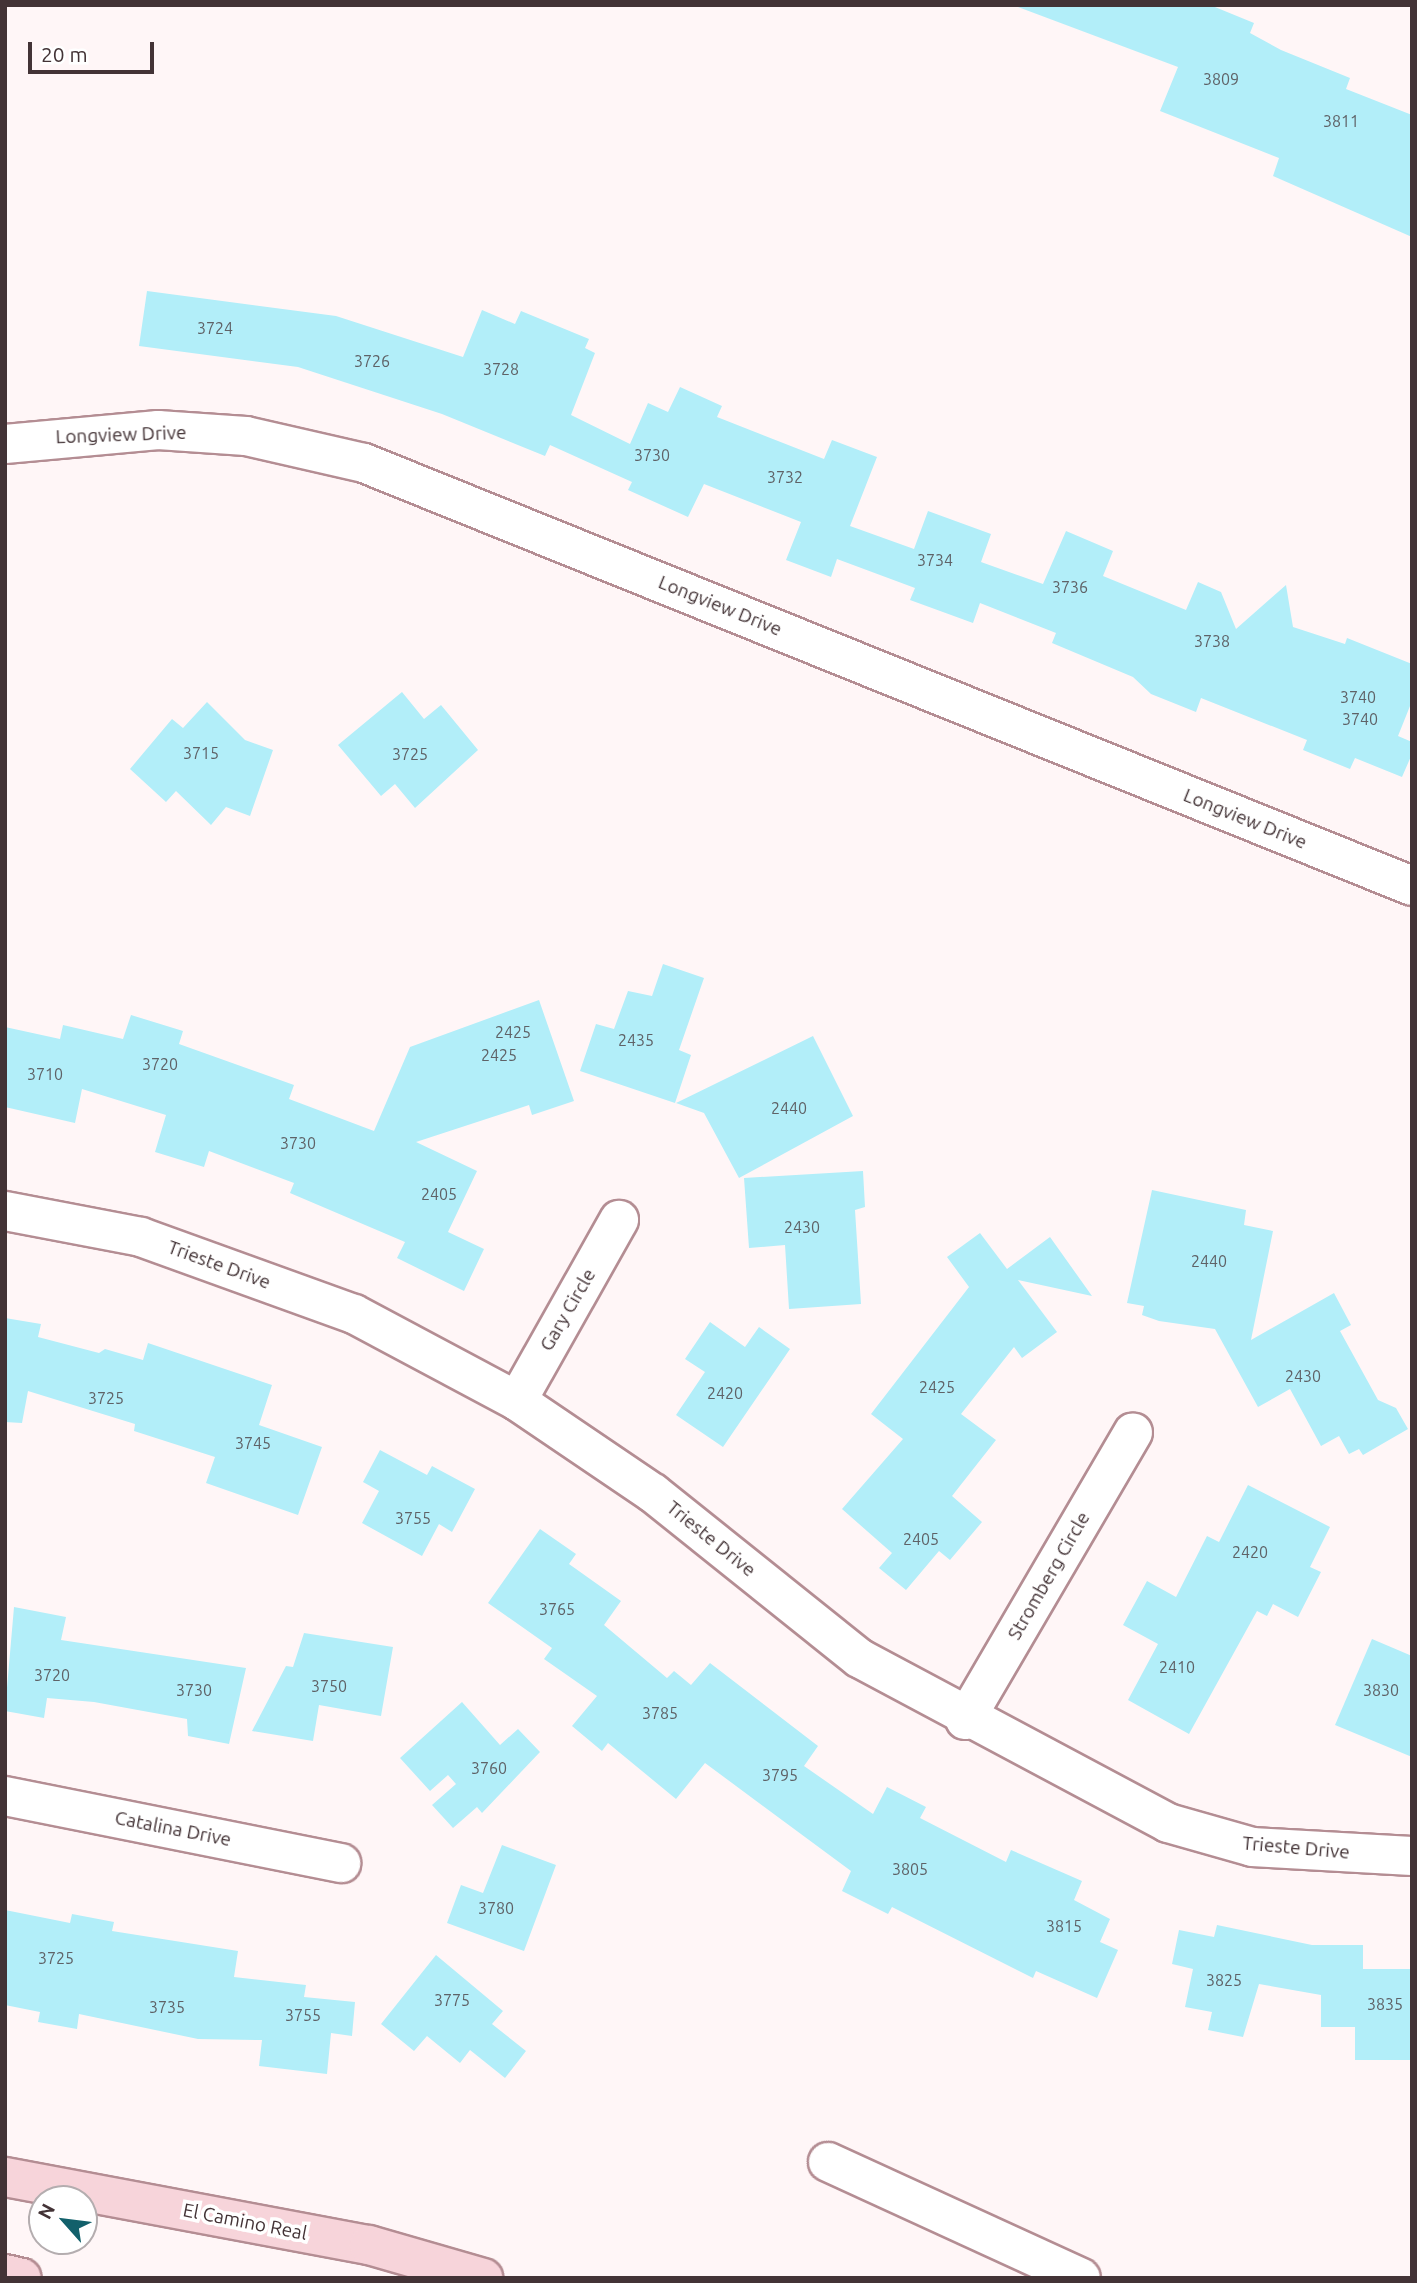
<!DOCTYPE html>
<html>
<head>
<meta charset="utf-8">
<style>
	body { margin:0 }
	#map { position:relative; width:1417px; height:2283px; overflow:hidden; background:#fff6f7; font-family:Ubuntu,sans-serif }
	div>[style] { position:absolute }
	.building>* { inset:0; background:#b2eef9 }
	.roads { filter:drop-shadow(2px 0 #b48d93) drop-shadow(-2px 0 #b48d93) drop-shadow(0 2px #b48d93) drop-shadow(0 -2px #b48d93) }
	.minor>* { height:38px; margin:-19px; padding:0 19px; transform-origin:19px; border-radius:19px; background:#fff }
	.major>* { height:38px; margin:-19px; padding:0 19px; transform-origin:19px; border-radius:19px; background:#f7d4da }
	span { translate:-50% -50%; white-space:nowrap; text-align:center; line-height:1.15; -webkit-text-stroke:7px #fff; paint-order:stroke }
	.number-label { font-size:16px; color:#5f6267 }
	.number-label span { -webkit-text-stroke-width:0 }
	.street-label { font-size:19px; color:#433336 }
	.frame { position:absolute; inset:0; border:7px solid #433336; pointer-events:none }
	.north { position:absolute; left:28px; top:2185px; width:70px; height:70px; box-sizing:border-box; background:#fff; border:2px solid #b4adaf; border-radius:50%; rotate:298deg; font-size:19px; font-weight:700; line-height:28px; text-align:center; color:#433336 }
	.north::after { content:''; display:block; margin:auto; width:24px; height:32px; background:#12606b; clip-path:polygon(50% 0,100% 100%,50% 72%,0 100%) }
	.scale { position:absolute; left:28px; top:42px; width:126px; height:32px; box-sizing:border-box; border:4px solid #433336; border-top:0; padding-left:9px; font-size:21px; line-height:24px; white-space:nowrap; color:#433336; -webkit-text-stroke:5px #fff; paint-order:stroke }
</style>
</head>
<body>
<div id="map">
	<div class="building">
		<div style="clip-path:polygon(1013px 5px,1210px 5px,1254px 23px,1250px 33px,1281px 50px,1350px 78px,1346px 89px,1412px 115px,1412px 237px,1273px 176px,1279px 158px,1160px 111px,1178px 67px)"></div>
		<div style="clip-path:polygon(147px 291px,336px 316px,463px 357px,482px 310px,515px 324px,521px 311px,589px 339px,585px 348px,595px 353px,571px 415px,630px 444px,648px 403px,668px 412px,680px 387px,722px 406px,717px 417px,824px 459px,832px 440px,877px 457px,850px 526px,914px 549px,928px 511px,991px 534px,981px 562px,1043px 584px,1066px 531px,1113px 551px,1103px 576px,1186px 610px,1198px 582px,1221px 592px,1236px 629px,1286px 585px,1293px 627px,1345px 644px,1347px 638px,1412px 664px,1412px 701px,1398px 736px,1412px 742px,1412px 754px,1402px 777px,1355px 758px,1350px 769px,1303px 750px,1307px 740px,1201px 698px,1196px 712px,1151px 694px,1133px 677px,1052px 643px,1056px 633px,980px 603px,973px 623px,910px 600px,915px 588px,837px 559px,831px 577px,786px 560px,801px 522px,704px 484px,688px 517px,628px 490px,632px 482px,550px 445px,545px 456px,442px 414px,298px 367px,139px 346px)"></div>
		<div style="clip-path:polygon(402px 692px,424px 719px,441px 705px,478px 750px,415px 808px,395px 784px,381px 796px,338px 745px)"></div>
		<div style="clip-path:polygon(207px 702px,245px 740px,273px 750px,250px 816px,226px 807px,211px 825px,176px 791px,166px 802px,130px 769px,172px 719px,183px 728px)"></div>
		<div style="clip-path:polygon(663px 964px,704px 978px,679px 1050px,691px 1055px,675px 1103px,580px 1071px,596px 1024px,614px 1029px,628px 991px,652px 996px)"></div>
		<div style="clip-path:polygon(539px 1000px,574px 1101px,532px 1115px,529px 1105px,416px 1142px,477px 1171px,448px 1232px,484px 1249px,464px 1291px,397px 1258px,405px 1242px,290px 1193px,294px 1183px,209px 1151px,204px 1167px,155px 1152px,166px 1115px,82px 1089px,75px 1123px,5px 1107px,5px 1027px,60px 1039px,63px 1025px,123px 1039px,131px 1015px,183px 1031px,179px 1044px,294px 1085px,289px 1099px,374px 1131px,410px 1047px)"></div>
		<div style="clip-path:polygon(813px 1036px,853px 1116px,739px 1178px,704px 1113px,676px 1103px)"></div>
		<div style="clip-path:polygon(863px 1171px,865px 1207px,855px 1210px,861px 1304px,789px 1309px,785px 1245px,749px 1248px,744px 1178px)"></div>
		<div style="clip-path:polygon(1152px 1190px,1246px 1210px,1244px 1225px,1273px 1231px,1251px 1340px,1334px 1293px,1351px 1325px,1340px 1331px,1378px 1400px,1396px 1408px,1408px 1429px,1363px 1455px,1359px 1449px,1349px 1454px,1339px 1436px,1321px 1446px,1290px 1389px,1258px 1407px,1215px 1329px,1159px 1321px,1142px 1315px,1144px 1306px,1127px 1303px)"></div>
		<div style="clip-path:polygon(980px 1233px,1007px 1269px,1050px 1237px,1092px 1296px,1018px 1280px,1057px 1332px,1022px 1358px,1014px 1347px,961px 1414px,996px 1440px,952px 1496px,982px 1522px,950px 1560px,939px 1551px,906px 1590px,879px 1568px,892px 1553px,842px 1509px,903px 1439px,871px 1414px,969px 1287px,947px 1257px)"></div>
		<div style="clip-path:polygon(5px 1318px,41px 1324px,38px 1337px,99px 1353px,105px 1349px,143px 1360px,148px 1343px,272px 1385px,259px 1425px,322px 1447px,298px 1515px,206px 1483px,215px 1457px,134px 1431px,135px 1424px,28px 1391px,22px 1423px,5px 1422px)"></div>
		<div style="clip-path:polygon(710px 1322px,745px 1347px,759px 1327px,790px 1349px,723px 1447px,676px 1415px,705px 1372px,685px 1359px)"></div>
		<div style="clip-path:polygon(380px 1450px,427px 1475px,432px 1466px,475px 1489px,452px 1532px,439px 1524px,422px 1556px,362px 1523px,379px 1491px,363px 1482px)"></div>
		<div style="clip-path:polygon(1248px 1485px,1330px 1527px,1310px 1567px,1321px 1572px,1298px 1617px,1273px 1604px,1267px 1616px,1257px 1611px,1189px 1734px,1128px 1700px,1158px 1644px,1123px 1625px,1147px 1581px,1176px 1597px,1207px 1536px,1219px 1542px)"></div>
		<div style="clip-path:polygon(540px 1529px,576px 1554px,569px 1564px,621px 1601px,604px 1625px,667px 1678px,674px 1671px,691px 1685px,710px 1663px,818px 1746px,804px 1766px,873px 1814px,887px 1787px,926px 1807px,920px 1818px,1006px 1862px,1011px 1850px,1082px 1881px,1074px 1900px,1110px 1919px,1100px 1942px,1118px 1950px,1097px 1998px,1036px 1971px,1033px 1978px,892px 1907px,888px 1914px,842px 1891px,851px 1871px,705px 1763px,676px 1799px,608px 1743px,602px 1751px,572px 1726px,597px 1696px,544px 1659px,552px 1648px,488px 1603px)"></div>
		<div style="clip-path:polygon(14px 1607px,66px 1617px,61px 1640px,246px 1668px,229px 1744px,188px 1736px,187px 1719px,94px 1702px,47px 1698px,44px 1718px,5px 1711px)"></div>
		<div style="clip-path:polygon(304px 1633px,393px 1647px,381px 1716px,319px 1705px,313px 1741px,252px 1731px,286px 1666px,293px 1667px)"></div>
		<div style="clip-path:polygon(1372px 1639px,1412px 1656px,1412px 1757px,1335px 1725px)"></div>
		<div style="clip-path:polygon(462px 1702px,500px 1745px,518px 1729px,540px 1752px,482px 1813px,477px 1807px,453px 1828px,432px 1805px,456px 1784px,448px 1775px,430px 1791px,400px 1758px)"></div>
		<div style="clip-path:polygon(502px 1845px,556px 1865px,524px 1951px,447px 1923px,461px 1885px,483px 1893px)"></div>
		<div style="clip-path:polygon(5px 1910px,70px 1923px,72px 1914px,114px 1922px,112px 1931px,238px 1951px,234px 1977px,306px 1985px,304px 1997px,355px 2002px,352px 2036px,331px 2033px,327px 2074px,259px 2066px,262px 2040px,198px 2039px,79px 2014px,77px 2029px,38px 2022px,40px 2012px,5px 2005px)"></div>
		<div style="clip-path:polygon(1217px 1925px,1312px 1945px,1363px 1945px,1363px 1969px,1412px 1969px,1412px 2060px,1355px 2060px,1355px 2027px,1321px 2027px,1321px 1995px,1259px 1984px,1243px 2037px,1208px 2030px,1212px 2012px,1185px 2007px,1193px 1969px,1172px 1964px,1179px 1930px,1214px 1937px)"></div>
		<div style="clip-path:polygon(436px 1955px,503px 2011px,492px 2024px,526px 2051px,505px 2078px,470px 2050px,460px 2063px,427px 2036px,414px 2051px,381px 2024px)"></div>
	</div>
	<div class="roads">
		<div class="minor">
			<div style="left:5px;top:444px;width:154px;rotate:-5.2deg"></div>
			<div style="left:158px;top:430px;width:88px;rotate:3.9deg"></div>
			<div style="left:246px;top:436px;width:121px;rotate:12.9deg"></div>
			<div style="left:364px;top:463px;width:1130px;rotate:21.98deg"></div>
			<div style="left:5px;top:1211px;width:138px;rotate:10.8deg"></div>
			<div style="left:141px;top:1237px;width:226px;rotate:19.9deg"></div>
			<div style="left:354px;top:1314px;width:185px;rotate:28.1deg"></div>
			<div style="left:517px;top:1401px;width:164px;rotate:34.1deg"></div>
			<div style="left:653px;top:1493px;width:264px;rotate:38.7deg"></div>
			<div style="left:859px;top:1658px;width:350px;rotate:28.1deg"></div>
			<div style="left:1168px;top:1823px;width:87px;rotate:15.9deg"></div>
			<div style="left:1252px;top:1847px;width:160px;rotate:3.2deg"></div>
			<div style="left:517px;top:1401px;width:208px;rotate:-60.6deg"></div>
			<div style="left:965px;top:1720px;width:333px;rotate:-59.7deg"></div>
			<div style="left:5px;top:1796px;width:343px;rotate:11.3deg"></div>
			<div style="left:828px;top:2162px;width:278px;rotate:24.6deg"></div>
		</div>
		<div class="major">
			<div style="left:5px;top:2177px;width:370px;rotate:10.6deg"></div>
			<div style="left:369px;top:2245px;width:119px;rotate:16.1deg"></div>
			<div style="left:5px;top:2274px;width:17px;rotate:13deg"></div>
		</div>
	</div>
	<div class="number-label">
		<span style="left:1221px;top:79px">3809</span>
		<span style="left:1341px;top:121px">3811</span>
		<span style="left:215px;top:328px">3724</span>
		<span style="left:372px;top:361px">3726</span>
		<span style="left:501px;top:369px">3728</span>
		<span style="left:652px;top:455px">3730</span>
		<span style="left:785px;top:477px">3732</span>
		<span style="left:935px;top:560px">3734</span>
		<span style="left:1070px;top:587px">3736</span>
		<span style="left:1212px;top:641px">3738</span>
		<span style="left:1358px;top:697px">3740</span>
		<span style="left:1360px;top:719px">3740</span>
		<span style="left:201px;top:753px">3715</span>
		<span style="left:410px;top:754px">3725</span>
		<span style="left:513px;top:1032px">2425</span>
		<span style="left:636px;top:1040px">2435</span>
		<span style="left:499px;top:1055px">2425</span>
		<span style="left:160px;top:1064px">3720</span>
		<span style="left:45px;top:1074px">3710</span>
		<span style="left:789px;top:1108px">2440</span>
		<span style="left:298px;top:1143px">3730</span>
		<span style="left:439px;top:1194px">2405</span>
		<span style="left:802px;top:1227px">2430</span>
		<span style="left:1209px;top:1261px">2440</span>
		<span style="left:1303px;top:1376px">2430</span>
		<span style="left:937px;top:1387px">2425</span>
		<span style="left:725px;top:1393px">2420</span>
		<span style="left:106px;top:1398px">3725</span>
		<span style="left:253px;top:1443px">3745</span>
		<span style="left:413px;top:1518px">3755</span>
		<span style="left:921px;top:1539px">2405</span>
		<span style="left:1250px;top:1552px">2420</span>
		<span style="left:557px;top:1609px">3765</span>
		<span style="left:1177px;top:1667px">2410</span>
		<span style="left:52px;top:1675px">3720</span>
		<span style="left:329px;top:1686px">3750</span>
		<span style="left:194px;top:1690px">3730</span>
		<span style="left:1381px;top:1690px">3830</span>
		<span style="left:660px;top:1713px">3785</span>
		<span style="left:489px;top:1768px">3760</span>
		<span style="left:780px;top:1775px">3795</span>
		<span style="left:910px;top:1869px">3805</span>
		<span style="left:496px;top:1908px">3780</span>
		<span style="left:1064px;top:1926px">3815</span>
		<span style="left:56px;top:1958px">3725</span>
		<span style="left:1224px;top:1980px">3825</span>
		<span style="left:452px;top:2000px">3775</span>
		<span style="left:1385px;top:2004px">3835</span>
		<span style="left:167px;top:2007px">3735</span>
		<span style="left:303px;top:2015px">3755</span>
	</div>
	<div class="street-label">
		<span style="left:121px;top:435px;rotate:-2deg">Longview Drive</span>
		<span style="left:720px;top:606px;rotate:22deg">Longview Drive</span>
		<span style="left:1245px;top:819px;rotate:22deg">Longview Drive</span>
		<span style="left:219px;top:1265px;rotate:20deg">Trieste Drive</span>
		<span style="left:568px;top:1310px;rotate:-60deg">Gary Circle</span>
		<span style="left:711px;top:1539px;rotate:39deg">Trieste Drive</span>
		<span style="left:1049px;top:1576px;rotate:-60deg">Stromberg Circle</span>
		<span style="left:173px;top:1829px;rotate:11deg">Catalina Drive</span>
		<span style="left:1296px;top:1848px;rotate:5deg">Trieste Drive</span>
		<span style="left:245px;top:2222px;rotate:11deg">El Camino Real</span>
	</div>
	<div class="frame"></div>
	<div class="north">N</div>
	<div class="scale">20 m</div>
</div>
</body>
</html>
